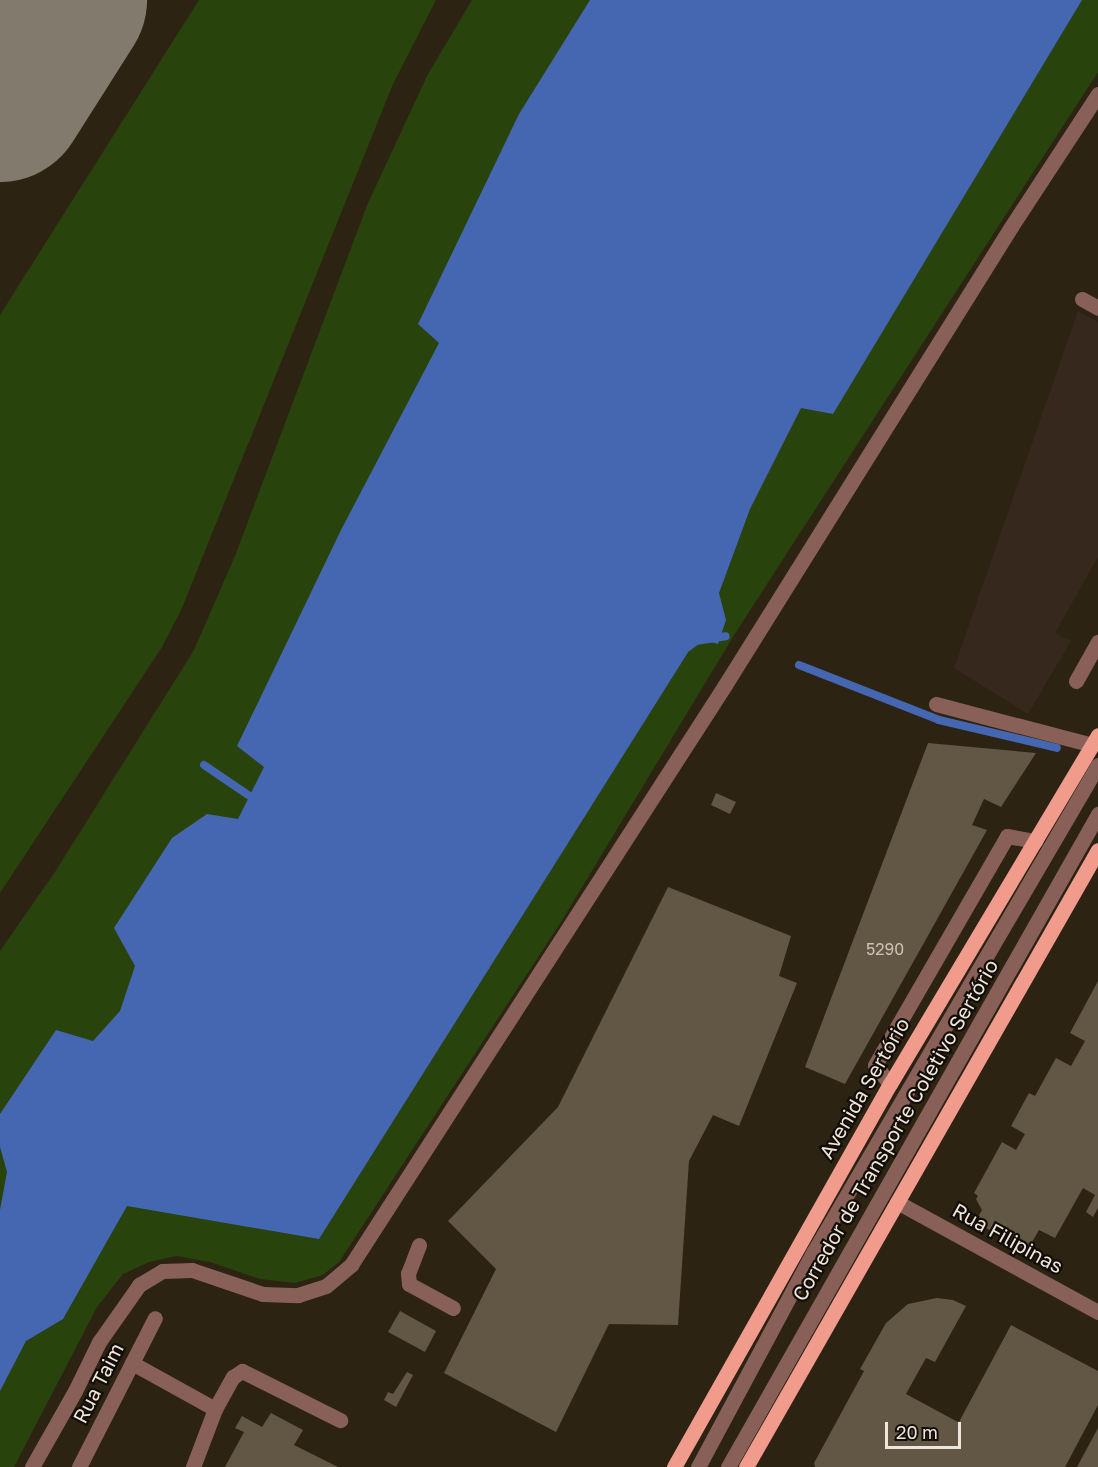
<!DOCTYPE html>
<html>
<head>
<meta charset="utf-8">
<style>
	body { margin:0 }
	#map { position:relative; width:1098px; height:1467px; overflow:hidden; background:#2d2313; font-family:"Golos Text",sans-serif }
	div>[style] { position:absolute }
	.education>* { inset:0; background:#37281d }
	.green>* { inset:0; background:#29430d }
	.water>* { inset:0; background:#4567b1 }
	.stream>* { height:8px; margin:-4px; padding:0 4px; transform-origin:4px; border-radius:4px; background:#4567b1 }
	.taxiway>* { height:69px; margin:-34.5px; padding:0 34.5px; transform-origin:34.5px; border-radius:34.5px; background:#827a6c }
	.runway>* { height:172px; margin:-86px; padding:0 86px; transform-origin:86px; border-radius:86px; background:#827a6c }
	.building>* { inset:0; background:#625645 }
	.service>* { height:15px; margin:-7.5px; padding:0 7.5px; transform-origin:7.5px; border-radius:7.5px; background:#896058 }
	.minor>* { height:15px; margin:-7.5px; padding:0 7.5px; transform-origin:7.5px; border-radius:7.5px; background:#896058 }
	.primary>* { height:15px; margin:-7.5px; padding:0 7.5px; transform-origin:7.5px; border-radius:7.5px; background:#f09b8b }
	span { translate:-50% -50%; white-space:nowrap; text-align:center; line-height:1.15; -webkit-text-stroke:4.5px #120d07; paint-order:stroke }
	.number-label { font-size:16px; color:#cac2b6 }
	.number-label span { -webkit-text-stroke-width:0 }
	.street-label { font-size:20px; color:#ede6dc }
	.scale { position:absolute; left:885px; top:1422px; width:76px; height:27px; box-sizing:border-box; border:3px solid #ede6dc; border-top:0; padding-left:8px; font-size:18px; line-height:21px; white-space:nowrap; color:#ede6dc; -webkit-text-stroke:4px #120d07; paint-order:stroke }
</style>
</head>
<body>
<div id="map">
	<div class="education">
		<div style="clip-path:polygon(1078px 311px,1098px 322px,1098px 557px,1055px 633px,1071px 641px,1028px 714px,954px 668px)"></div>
	</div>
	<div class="green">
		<div style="clip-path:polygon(199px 0,436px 0,393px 84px,182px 608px,162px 647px,0 893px,0 315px)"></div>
		<div style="clip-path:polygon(472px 0,1098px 0,1098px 72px,736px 632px,561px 922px,339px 1262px,323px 1275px,295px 1283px,260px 1279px,210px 1262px,176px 1256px,149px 1262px,123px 1274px,97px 1307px,14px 1467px,0 1467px,0 951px,55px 872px,194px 650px,235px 556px,368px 203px,428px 74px)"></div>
	</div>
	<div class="water">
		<div style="clip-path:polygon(590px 0,1082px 0,833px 414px,801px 408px,750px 509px,719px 593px,726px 620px,718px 644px,697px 638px,319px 1239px,127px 1206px,63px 1319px,26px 1341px,0 1391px,0 1210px,7px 1172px,0 1147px,0 1114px,56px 1030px,93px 1041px,120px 1011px,135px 966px,114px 928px,172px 838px,207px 814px,238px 819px,264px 767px,237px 746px,341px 530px,439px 343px,418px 324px,519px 114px)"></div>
	</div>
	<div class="stream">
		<div style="left:688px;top:647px;width:10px;rotate:-37deg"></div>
		<div style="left:696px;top:641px;width:30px;rotate:-9deg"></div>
		<div style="left:799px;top:665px;width:150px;rotate:21.4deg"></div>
		<div style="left:939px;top:720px;width:121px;rotate:13.3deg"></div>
		<div style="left:204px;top:765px;width:64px;rotate:34.2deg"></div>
	</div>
	<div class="taxiway">
		<div style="left:0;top:87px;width:101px;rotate:-59.1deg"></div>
	</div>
	<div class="runway">
		<div style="left:0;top:96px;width:114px;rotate:-57.6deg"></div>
	</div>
	<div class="building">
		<div style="clip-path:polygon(928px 743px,1036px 753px,1001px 807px,984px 799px,972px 825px,987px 830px,845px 1084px,805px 1067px)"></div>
		<div style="clip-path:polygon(716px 793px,736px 802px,730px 814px,711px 805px)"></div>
		<div style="clip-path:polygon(668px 887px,791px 936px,779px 976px,797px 983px,739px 1126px,713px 1115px,689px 1161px,678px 1325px,609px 1324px,556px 1432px,444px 1373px,496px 1269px,448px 1221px,558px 1107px)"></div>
		<div style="clip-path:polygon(1098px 981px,1098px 1208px,1093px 1217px,1086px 1212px,1095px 1195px,1083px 1188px,1055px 1238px,1039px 1230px,1027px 1251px,1009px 1240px,1013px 1232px,998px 1223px,993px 1232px,975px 1222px,982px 1210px,976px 1199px,978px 1196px,974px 1193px,1002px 1142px,1016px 1150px,1025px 1134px,1011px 1126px,1029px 1093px,1035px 1096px,1056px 1058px,1071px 1066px,1085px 1041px,1070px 1033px)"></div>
		<div style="clip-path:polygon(937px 1298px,953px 1300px,966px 1306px,935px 1362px,926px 1358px,906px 1394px,956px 1421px,959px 1422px,1011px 1325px,1098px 1371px,1098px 1405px,1065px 1467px,815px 1467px,814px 1463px,864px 1371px,860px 1369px,886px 1323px,908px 1304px)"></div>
		<div style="clip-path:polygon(400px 1311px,436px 1331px,425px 1352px,388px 1332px)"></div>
		<div style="clip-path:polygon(407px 1372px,413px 1375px,396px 1407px,384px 1400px,388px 1392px,393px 1394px)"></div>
		<div style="clip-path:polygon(271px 1413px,303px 1430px,294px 1445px,338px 1467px,225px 1467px,244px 1432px,235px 1428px,242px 1416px,262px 1427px)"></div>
		<div style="clip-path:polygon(1098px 1428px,1098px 1467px,1077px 1467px)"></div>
	</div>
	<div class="service">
		<div style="left:1082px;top:299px;width:18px;rotate:29deg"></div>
		<div style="left:1076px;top:681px;width:45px;rotate:-60.6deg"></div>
		<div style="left:936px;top:704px;width:161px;rotate:14.7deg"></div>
		<div style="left:890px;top:1084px;width:24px;rotate:-128deg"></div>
		<div style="left:875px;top:1065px;width:264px;rotate:-60deg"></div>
		<div style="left:1007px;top:836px;width:29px;rotate:10deg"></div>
		<div style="left:419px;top:1245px;width:30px;rotate:111deg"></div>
		<div style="left:408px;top:1273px;width:11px;rotate:85deg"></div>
		<div style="left:409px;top:1284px;width:50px;rotate:28.6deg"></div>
		<div style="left:132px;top:1363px;width:95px;rotate:29deg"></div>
		<div style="left:215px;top:1409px;width:62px;rotate:110.8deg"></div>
		<div style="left:215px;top:1409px;width:37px;rotate:-61deg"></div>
		<div style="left:233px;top:1377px;width:11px;rotate:-34deg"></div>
		<div style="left:242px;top:1371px;width:110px;rotate:26.6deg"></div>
		<div style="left:32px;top:1467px;width:87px;rotate:-60.5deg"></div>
		<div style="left:75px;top:1391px;width:55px;rotate:-63.9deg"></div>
		<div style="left:99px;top:1342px;width:70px;rotate:-54.9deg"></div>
		<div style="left:139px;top:1285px;width:27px;rotate:-31deg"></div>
		<div style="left:162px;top:1271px;width:30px;rotate:-2deg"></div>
		<div style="left:192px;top:1270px;width:75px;rotate:18.7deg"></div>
		<div style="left:263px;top:1294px;width:35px;rotate:2deg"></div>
		<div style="left:298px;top:1295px;width:29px;rotate:-18deg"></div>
		<div style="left:326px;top:1286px;width:33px;rotate:-40deg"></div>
		<div style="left:351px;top:1265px;width:690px;rotate:-57.18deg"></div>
		<div style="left:725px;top:685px;width:540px;rotate:-58.02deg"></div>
		<div style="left:1011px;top:227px;width:159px;rotate:-56.8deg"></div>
		<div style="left:79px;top:1467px;width:167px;rotate:-63deg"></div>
		<div style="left:698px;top:1467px;width:245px;rotate:-61.8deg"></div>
		<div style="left:814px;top:1251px;width:563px;rotate:-59.7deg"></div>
		<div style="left:728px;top:1467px;width:751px;rotate:-60.46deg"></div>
	</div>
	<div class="minor">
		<div style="left:897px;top:1202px;width:229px;rotate:28.7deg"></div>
	</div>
	<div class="primary">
		<div style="left:674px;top:1467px;width:440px;rotate:-60.6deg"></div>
		<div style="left:890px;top:1084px;width:406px;rotate:-59.2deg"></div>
		<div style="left:746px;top:1467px;width:710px;rotate:-60.3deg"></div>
	</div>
	<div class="number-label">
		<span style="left:885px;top:949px">5290</span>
	</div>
	<div class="street-label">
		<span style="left:864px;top:1088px;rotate:-60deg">Avenida Sertório</span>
		<span style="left:895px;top:1130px;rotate:-60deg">Corredor de Transporte Coletivo Sertório</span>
		<span style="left:1008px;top:1238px;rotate:29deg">Rua Filipinas</span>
		<span style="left:98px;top:1383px;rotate:-63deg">Rua Taim</span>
	</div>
	<div class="scale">20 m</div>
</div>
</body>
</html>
